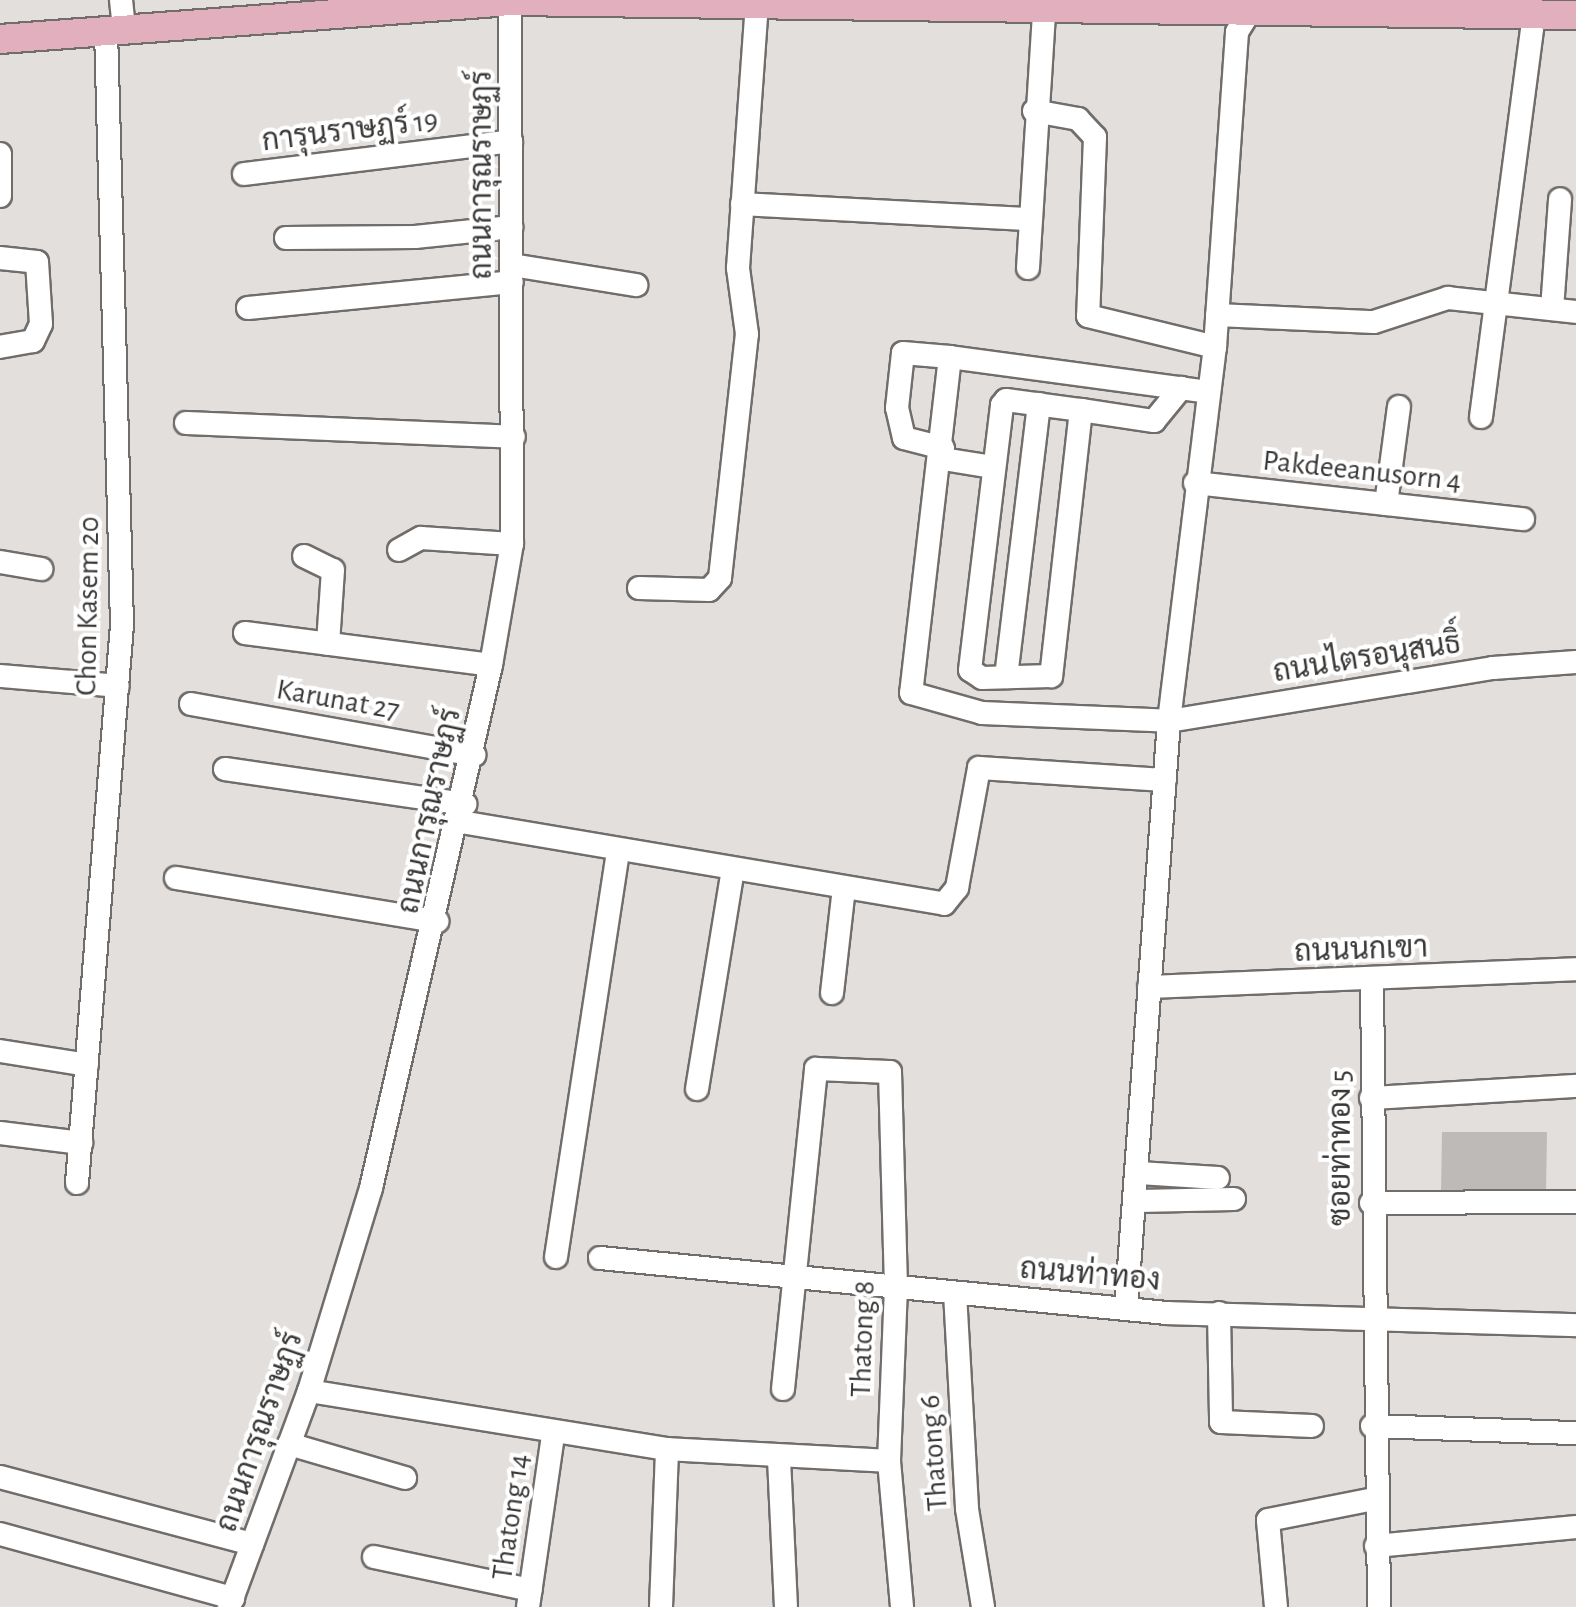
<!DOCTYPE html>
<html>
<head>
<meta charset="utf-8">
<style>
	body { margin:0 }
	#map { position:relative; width:1576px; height:1607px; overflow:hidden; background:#e3dfdc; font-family:"Alegreya Sans",Sarabun,sans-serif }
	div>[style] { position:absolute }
	.building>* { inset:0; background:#bebab7 }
	.roads { filter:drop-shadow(2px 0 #706d6a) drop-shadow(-2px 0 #706d6a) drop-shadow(0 2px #706d6a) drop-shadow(0 -2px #706d6a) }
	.minor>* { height:22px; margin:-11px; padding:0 11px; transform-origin:11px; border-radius:11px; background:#fff }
	.major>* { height:28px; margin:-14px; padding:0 14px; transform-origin:14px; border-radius:14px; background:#e2afbf }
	span { translate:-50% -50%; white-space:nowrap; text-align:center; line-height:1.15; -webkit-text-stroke:8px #fff; paint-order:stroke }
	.street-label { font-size:30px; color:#393837 }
</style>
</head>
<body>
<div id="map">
	<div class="building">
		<div style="clip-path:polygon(1442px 1132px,1547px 1132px,1546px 1194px,1441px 1194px)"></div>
	</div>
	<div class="roads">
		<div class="minor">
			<div style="left:121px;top:0;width:27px;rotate:84deg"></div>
			<div style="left:1034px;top:111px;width:45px;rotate:10.3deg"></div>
			<div style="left:1078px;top:119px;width:25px;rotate:47deg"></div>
			<div style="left:1095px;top:137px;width:179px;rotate:92.2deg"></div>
			<div style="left:1088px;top:316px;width:131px;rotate:13.7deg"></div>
			<div style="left:0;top:154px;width:42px;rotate:90deg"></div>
			<div style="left:244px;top:174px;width:269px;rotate:-7deg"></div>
			<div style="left:742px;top:204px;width:288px;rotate:3deg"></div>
			<div style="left:286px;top:238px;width:129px;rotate:-0.4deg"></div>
			<div style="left:415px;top:237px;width:97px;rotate:-5.9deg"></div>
			<div style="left:0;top:258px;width:37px;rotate:6deg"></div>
			<div style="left:37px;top:262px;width:62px;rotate:86.3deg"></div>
			<div style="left:41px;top:324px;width:19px;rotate:115deg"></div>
			<div style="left:33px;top:341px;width:34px;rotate:170deg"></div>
			<div style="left:512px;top:265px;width:126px;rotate:9.2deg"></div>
			<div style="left:1028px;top:268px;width:269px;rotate:-86.4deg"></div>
			<div style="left:248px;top:308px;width:265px;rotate:-5.6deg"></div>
			<div style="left:1552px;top:309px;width:110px;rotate:-85.8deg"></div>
			<div style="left:1217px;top:315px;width:157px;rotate:2.6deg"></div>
			<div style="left:1374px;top:322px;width:78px;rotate:-18deg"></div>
			<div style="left:1448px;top:298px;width:129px;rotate:6.2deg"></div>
			<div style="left:1208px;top:392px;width:260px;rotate:-172.3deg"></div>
			<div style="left:950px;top:357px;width:338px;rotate:96.6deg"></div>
			<div style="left:911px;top:693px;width:74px;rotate:15.7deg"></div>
			<div style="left:982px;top:713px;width:187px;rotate:2.4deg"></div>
			<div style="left:1169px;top:721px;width:328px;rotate:-9.3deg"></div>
			<div style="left:1493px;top:668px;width:83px;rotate:-4.1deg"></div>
			<div style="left:1081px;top:410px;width:268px;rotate:96.4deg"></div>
			<div style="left:1051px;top:676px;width:69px;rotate:178.3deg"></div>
			<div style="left:982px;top:678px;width:14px;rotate:-146deg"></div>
			<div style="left:970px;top:670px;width:267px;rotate:-83.1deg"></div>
			<div style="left:1002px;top:405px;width:6px;rotate:-51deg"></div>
			<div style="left:1006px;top:400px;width:76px;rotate:7.6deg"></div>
			<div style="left:1081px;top:410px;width:74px;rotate:8.6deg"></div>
			<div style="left:1154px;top:421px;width:43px;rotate:-50.7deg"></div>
			<div style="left:1481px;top:417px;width:404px;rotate:-82.5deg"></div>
			<div style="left:186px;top:423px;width:328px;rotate:2.4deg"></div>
			<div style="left:943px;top:448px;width:40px;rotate:-165.6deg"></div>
			<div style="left:904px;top:438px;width:31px;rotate:-103deg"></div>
			<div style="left:897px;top:408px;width:55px;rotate:-83.8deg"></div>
			<div style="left:903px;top:353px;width:47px;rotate:4.9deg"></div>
			<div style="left:943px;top:459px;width:51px;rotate:9.1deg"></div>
			<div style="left:1195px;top:483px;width:330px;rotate:6.3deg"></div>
			<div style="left:1386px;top:504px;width:98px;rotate:-82.4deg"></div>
			<div style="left:399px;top:550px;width:25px;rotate:-29deg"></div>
			<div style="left:421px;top:538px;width:91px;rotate:3.8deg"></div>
			<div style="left:304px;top:556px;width:32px;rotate:26deg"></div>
			<div style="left:333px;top:570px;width:74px;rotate:93.9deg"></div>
			<div style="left:0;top:562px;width:42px;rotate:9.7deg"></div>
			<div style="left:639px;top:588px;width:70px;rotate:1.6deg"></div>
			<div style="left:709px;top:590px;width:16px;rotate:-47deg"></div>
			<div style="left:720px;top:578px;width:245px;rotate:-83.7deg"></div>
			<div style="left:747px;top:334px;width:67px;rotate:-97.8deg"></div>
			<div style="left:738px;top:268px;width:267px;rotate:-85.9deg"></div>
			<div style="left:245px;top:633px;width:248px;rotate:7.4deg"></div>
			<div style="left:0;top:676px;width:118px;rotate:4.8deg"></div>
			<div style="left:1006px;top:677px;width:275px;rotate:-83.1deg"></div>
			<div style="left:191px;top:704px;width:288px;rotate:10.2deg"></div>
			<div style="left:225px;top:769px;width:243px;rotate:8.3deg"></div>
			<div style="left:461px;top:822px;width:490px;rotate:9.6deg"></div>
			<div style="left:944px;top:904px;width:21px;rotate:-51deg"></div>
			<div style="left:957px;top:888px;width:122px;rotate:-79.6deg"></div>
			<div style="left:979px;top:768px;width:186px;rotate:3.7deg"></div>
			<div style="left:176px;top:878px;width:265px;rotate:9.4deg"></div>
			<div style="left:1372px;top:981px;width:626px;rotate:89.36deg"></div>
			<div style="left:1149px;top:987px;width:427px;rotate:-2.4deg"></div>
			<div style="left:832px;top:993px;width:106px;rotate:-83.5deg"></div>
			<div style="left:0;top:1051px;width:88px;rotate:9.1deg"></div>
			<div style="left:697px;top:1089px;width:222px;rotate:-80.7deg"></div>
			<div style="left:1371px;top:1098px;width:205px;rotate:-3.4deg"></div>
			<div style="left:0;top:1133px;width:82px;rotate:7deg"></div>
			<div style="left:1139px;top:1173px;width:79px;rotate:3.6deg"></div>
			<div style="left:77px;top:1183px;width:560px;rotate:-85.39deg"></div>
			<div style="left:122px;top:625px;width:597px;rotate:-91.54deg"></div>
			<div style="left:1138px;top:1201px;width:96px;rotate:-1.2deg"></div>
			<div style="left:1371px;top:1203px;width:205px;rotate:-0.3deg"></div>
			<div style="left:556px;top:1257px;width:412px;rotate:-81.3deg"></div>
			<div style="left:600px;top:1258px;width:570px;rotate:5.54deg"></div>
			<div style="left:1167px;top:1313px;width:409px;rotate:1.7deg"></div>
			<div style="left:955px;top:1293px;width:216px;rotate:86.8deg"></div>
			<div style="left:967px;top:1509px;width:99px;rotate:80.7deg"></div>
			<div style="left:1126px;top:1309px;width:590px;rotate:-85.82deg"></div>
			<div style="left:1169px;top:721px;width:377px;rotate:-83deg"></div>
			<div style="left:1215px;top:347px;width:316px;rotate:-86deg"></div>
			<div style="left:1237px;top:32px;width:36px;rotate:-58deg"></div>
			<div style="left:1219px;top:1313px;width:109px;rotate:88.9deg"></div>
			<div style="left:1221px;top:1422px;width:91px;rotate:2.5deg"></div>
			<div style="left:783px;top:1389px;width:322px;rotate:-84.1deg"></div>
			<div style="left:816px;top:1069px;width:74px;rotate:2.3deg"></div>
			<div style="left:890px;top:1072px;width:215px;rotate:88.4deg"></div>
			<div style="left:896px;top:1287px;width:174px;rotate:92.3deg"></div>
			<div style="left:889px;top:1461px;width:147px;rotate:84.9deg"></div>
			<div style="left:309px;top:1391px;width:363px;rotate:9.2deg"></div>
			<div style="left:667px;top:1449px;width:222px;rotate:3.1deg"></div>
			<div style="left:1372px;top:1426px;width:204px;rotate:2deg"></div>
			<div style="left:289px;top:1444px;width:121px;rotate:16.3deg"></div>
			<div style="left:779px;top:1459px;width:148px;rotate:87.3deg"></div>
			<div style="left:0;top:1477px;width:261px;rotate:14.9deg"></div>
			<div style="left:0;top:1534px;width:242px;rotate:15.4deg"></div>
			<div style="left:1376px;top:1546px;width:201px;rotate:-5.4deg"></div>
			<div style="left:374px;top:1557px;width:160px;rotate:11.9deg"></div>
			<div style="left:229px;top:1607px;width:230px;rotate:-69.7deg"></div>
			<div style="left:309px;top:1391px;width:212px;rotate:-73deg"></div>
			<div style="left:371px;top:1188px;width:537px;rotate:-77.08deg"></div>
			<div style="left:491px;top:665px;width:123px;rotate:-80.2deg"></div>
			<div style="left:512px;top:544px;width:544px;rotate:-90.21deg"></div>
			<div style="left:528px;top:1607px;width:174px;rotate:-81.7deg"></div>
			<div style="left:661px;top:1607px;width:158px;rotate:-87.8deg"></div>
			<div style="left:1276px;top:1607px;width:87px;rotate:-95.3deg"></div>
			<div style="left:1268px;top:1520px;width:108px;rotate:-11.2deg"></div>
		</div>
		<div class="major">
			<div style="left:0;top:39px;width:511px;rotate:-4.26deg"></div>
			<div style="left:510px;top:1px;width:1066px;rotate:0.75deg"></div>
		</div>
	</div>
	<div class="street-label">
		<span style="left:350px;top:131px;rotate:-7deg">การุนราษฏร์ 19</span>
		<span style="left:482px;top:175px;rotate:-90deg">ถนนการุณราษฏร์</span>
		<span style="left:1362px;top:471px;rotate:6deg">Pakdeeanusorn 4</span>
		<span style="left:88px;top:606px;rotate:-89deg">Chon Kasem 20</span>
		<span style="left:1367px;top:658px;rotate:-9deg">ถนนไตรอนุสนธิ์</span>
		<span style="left:338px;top:700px;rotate:10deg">Karunat 27</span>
		<span style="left:430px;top:811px;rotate:-78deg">ถนนการุณราษฏร์</span>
		<span style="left:1361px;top:950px;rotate:-2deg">ถนนนกเขา</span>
		<span style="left:1341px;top:1148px;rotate:-90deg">ซอยท่าทอง 5</span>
		<span style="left:1090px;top:1275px;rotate:5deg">ถนนท่าทอง</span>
		<span style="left:863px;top:1339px;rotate:-88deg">Thatong 8</span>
		<span style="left:260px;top:1432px;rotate:-71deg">ถนนการุณราษฏร์</span>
		<span style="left:934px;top:1453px;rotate:-94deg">Thatong 6</span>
		<span style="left:511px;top:1517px;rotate:-82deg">Thatong 14</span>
	</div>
</div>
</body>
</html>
